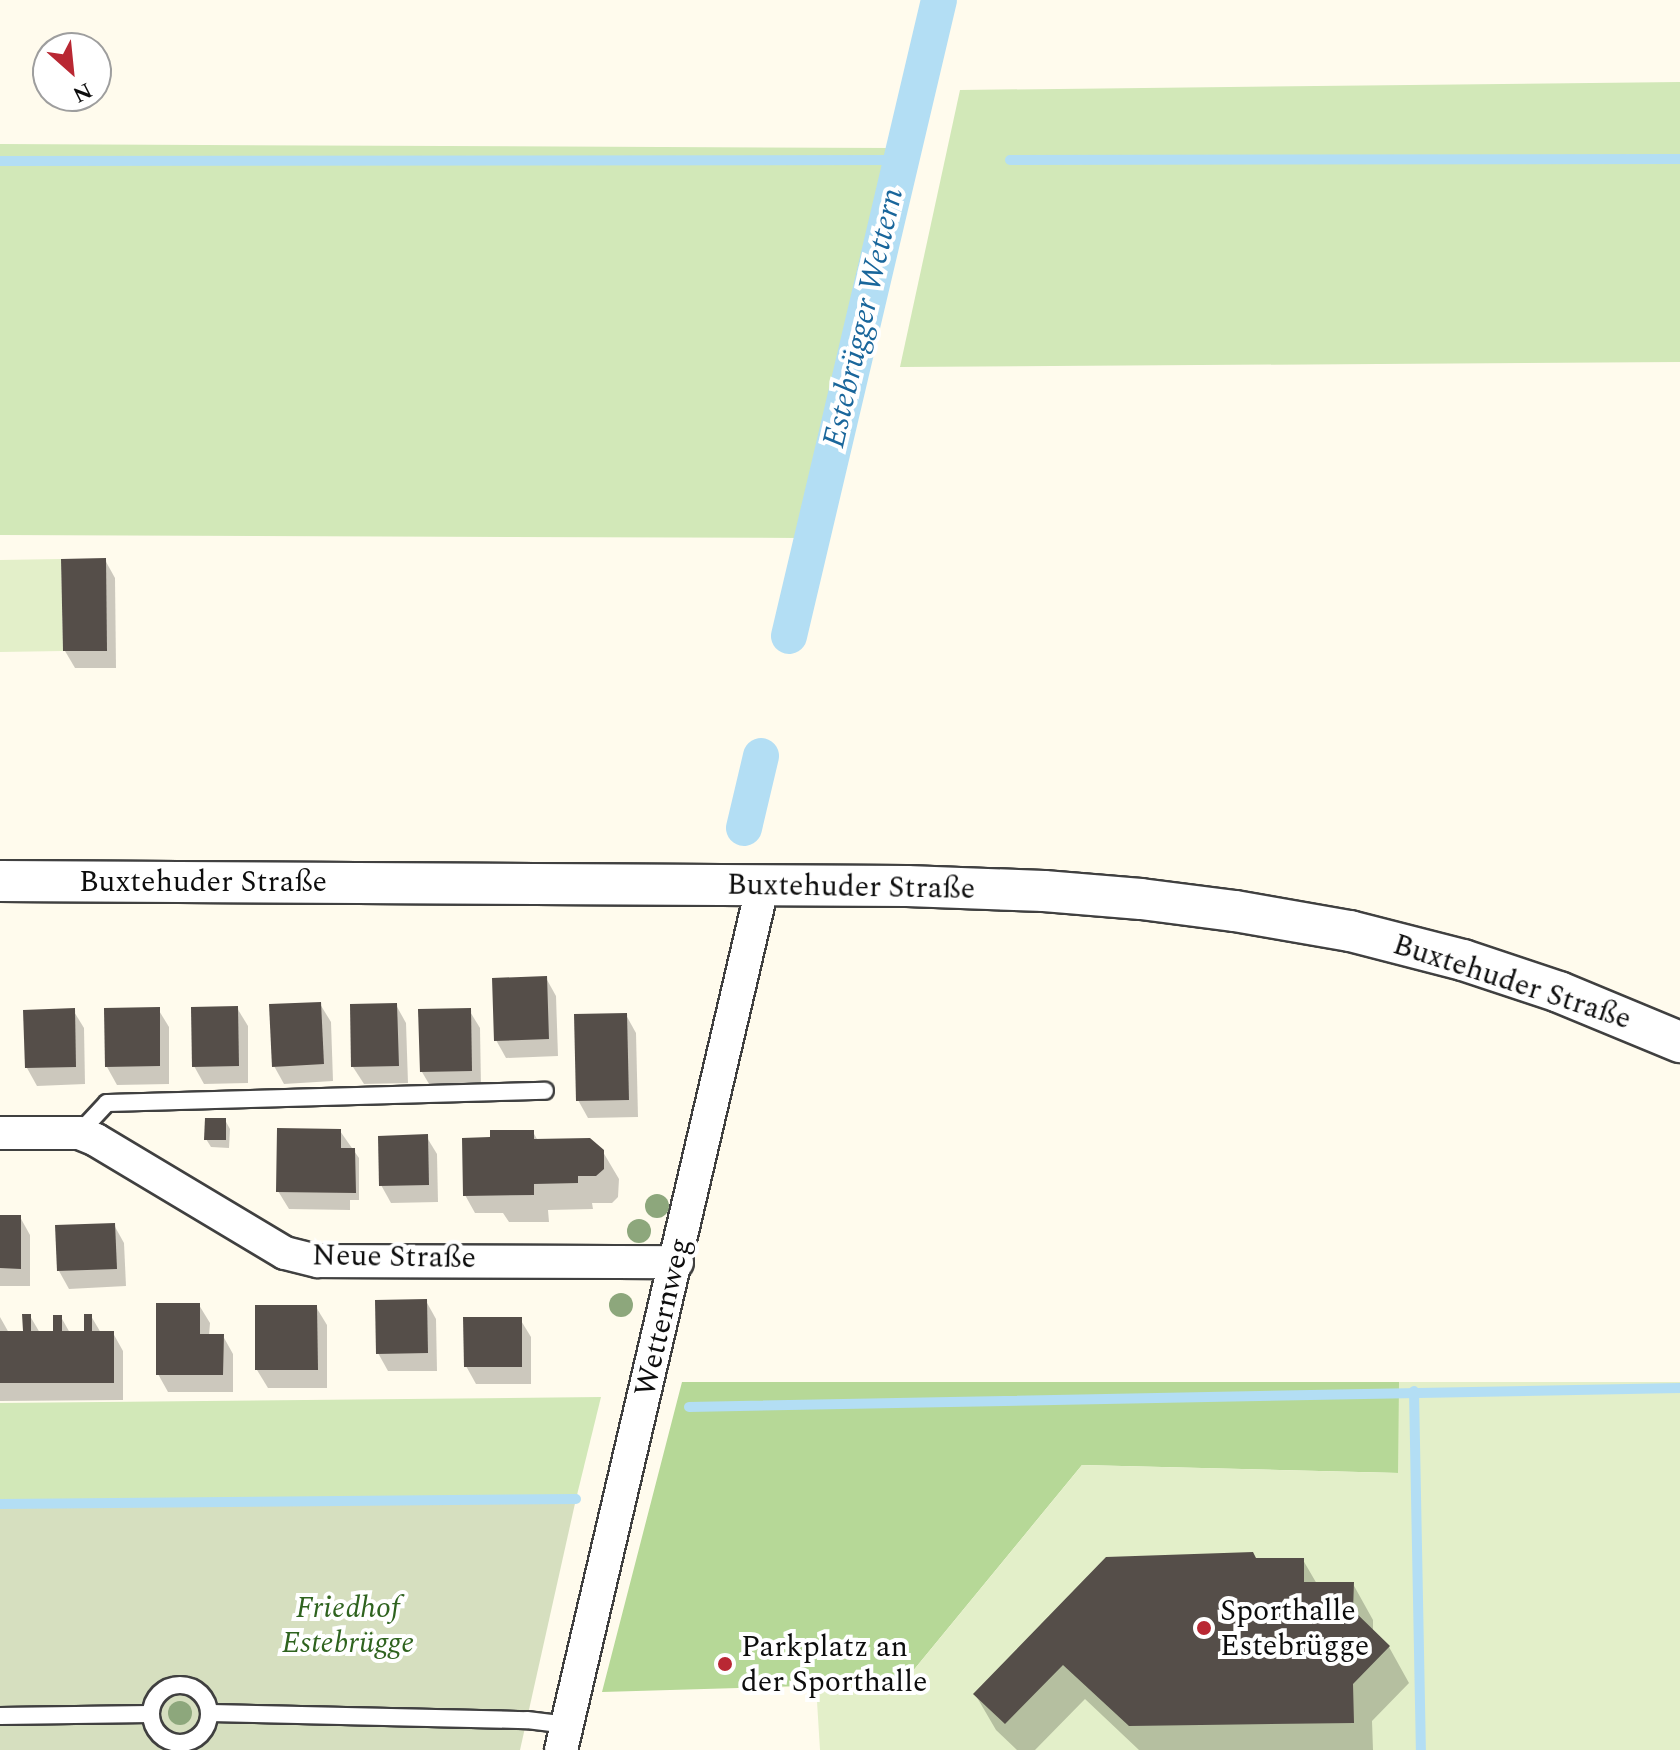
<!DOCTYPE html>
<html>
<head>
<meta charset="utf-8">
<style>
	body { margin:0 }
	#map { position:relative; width:1680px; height:1750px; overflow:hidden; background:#fffbed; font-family:Spectral,serif }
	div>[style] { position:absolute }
	.green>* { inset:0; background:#d2e8b8 }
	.forest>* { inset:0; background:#b6d897 }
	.cemetery>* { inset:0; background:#d6dfbf }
	.pitch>* { inset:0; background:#e3efc9 }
	.shadow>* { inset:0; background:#0003 }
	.stream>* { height:10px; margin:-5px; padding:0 5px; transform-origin:5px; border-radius:5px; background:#b3def4 }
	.canal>* { height:36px; margin:-18px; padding:0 18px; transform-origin:18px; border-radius:18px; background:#b3def4 }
	.building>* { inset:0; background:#554e49 }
	.roads { filter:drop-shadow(2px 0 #404040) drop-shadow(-2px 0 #404040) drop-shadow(0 2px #404040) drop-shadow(0 -2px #404040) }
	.service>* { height:16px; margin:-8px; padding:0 8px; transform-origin:8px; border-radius:8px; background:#fff }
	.service>.ring { margin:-8px; padding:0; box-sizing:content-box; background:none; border:16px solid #fff; border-radius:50% }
	.minor>* { height:32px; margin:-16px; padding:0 16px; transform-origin:16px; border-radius:16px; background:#fff }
	.tertiary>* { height:40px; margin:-20px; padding:0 20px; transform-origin:20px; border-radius:20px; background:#fff }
	.trees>* { width:24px; height:24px; margin:-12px; border-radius:50%; background:#8da77c }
	.dots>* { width:22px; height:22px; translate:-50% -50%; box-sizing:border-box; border:4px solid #fff; border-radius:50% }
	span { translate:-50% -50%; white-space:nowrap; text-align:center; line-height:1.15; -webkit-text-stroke:8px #fff; paint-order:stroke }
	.street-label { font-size:30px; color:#0d0d0d }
	.park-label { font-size:30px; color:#2f631f; font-style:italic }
	.poi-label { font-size:30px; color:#0d0d0d }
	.left { translate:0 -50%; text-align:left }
	.water-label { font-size:32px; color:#19669b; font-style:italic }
	.north { position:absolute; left:32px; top:32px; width:80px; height:80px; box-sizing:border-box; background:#fff; border:2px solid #9e9e9e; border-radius:50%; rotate:153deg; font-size:22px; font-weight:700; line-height:32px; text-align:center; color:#0d0d0d }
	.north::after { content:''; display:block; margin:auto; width:28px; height:36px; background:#b92833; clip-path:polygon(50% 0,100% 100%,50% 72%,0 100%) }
</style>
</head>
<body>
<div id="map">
	<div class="green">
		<div style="clip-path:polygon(1680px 82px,1680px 362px,900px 367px,960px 90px)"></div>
		<div style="clip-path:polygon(0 144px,892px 148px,799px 538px,0 535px)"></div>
		<div style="clip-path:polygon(601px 1397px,576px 1499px,0 1504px,0 1403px)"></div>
	</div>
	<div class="forest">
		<div style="clip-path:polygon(682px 1382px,1399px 1382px,1399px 1473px,1082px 1465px,903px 1683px,602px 1692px)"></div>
	</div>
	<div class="cemetery">
		<div style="clip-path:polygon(576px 1499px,520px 1750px,0 1750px,0 1504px)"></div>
	</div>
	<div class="pitch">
		<div style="clip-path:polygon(61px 559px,63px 651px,0 652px,0 560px)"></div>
		<div style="clip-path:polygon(1399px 1382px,1680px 1382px,1680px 1750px,820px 1750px,816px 1685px,903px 1683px,1082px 1465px,1398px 1473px)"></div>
	</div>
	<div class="shadow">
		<div style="clip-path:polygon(105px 560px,115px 578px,116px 668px,75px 668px,65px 651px)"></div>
		<div style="clip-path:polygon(546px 978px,556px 996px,558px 1056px,506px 1058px,496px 1040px)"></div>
		<div style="clip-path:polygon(320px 1004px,331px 1022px,333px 1081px,284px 1084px,274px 1066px)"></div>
		<div style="clip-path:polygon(396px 1005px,406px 1023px,408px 1083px,364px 1084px,353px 1067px)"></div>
		<div style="clip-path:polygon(237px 1008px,248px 1026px,248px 1083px,204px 1084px,194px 1066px)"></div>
		<div style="clip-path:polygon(158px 1009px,169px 1027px,169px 1084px,117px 1085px,107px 1067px)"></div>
		<div style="clip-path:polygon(73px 1010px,84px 1028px,85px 1084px,37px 1086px,27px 1068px)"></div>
		<div style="clip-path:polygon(469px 1010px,480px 1028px,481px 1088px,432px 1089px,422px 1072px)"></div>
		<div style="clip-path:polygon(626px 1015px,636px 1033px,638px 1117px,588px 1118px,578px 1100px)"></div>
		<div style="clip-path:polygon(225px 1120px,230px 1129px,229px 1148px,211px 1147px,206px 1139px)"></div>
		<div style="clip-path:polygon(340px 1131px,359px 1158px,359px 1200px,350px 1200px,350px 1210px,289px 1209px,278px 1191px)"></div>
		<div style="clip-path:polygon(533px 1132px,538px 1141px,603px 1152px,619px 1179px,618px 1197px,612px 1203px,592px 1203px,593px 1209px,548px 1210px,549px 1222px,509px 1222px,503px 1213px,475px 1213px,465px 1195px,489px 1139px)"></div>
		<div style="clip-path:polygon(426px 1136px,437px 1154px,438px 1202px,391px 1203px,381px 1185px)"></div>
		<div style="clip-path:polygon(0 1217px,20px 1217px,30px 1235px,30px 1286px,0 1286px)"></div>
		<div style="clip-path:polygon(114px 1225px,124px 1243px,126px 1286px,69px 1289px,59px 1271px)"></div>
		<div style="clip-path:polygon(426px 1301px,436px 1319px,437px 1371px,388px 1371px,378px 1353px)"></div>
		<div style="clip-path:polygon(199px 1305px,210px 1323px,209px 1336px,223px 1336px,233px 1354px,233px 1392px,168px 1392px,158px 1374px)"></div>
		<div style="clip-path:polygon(316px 1307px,327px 1325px,327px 1388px,268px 1388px,257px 1370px)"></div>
		<div style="clip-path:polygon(30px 1316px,40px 1333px,55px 1333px,61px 1317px,70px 1333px,86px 1333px,91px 1316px,101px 1333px,113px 1333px,123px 1351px,123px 1400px,0 1401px,0 1317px,9px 1333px,25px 1333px)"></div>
		<div style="clip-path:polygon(520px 1319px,531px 1337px,531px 1384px,476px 1384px,466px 1366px)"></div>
		<div style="clip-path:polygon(1256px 1560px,1303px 1560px,1317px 1584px,1353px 1584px,1373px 1620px,1373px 1632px,1389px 1647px,1409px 1683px,1372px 1721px,1373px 1750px,1139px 1750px,1085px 1699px,1035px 1750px,1017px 1750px,996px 1730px,975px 1694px)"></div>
	</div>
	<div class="stream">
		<div style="left:1010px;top:160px;width:670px;rotate:-0.09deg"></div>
		<div style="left:0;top:161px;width:901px;rotate:-0.06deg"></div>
		<div style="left:1414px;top:1391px;width:359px;rotate:88.9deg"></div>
		<div style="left:689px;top:1407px;width:991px;rotate:-1.1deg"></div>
		<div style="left:0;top:1504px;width:576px;rotate:-0.5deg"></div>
	</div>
	<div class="canal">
		<div style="left:789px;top:636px;width:653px;rotate:-76.73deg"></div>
		<div style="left:744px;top:828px;width:74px;rotate:-76.7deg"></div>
	</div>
	<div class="building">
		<div style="clip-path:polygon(106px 558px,107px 651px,63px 651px,61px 559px)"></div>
		<div style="clip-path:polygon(547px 976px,549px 1039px,494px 1041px,492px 978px)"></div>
		<div style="clip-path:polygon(321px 1002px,324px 1064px,272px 1067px,269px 1004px)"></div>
		<div style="clip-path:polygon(397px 1003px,399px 1066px,351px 1067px,350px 1004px)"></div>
		<div style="clip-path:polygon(238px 1006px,239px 1066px,192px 1067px,191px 1007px)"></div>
		<div style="clip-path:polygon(160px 1007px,160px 1066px,105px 1067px,104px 1008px)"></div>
		<div style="clip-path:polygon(75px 1008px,76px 1067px,25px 1068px,23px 1010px)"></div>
		<div style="clip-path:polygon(471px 1008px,472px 1071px,420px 1072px,418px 1009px)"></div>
		<div style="clip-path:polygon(627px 1013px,629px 1100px,576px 1101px,574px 1014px)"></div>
		<div style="clip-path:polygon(205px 1118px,226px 1118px,226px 1140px,204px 1140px)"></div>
		<div style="clip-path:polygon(277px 1128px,341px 1129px,341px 1148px,355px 1148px,356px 1193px,276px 1192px)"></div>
		<div style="clip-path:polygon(490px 1130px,534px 1130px,534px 1139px,590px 1138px,604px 1150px,604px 1169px,596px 1176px,578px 1176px,578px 1183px,534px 1184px,534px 1195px,463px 1196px,462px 1138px,490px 1137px)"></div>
		<div style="clip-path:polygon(428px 1134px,429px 1185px,379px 1186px,378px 1136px)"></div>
		<div style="clip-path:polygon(0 1215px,21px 1215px,21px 1269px,0 1268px)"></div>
		<div style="clip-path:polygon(115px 1223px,117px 1269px,57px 1271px,55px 1225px)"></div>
		<div style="clip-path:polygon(427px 1299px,428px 1353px,376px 1354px,375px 1300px)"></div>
		<div style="clip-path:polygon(156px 1303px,200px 1303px,200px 1334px,224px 1334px,223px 1375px,156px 1375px)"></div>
		<div style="clip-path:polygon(255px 1305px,317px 1305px,318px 1370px,255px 1370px)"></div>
		<div style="clip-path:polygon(22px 1314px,31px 1314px,31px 1331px,53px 1331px,53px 1315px,62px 1315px,62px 1331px,84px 1331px,84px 1314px,92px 1314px,92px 1331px,114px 1331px,114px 1383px,0 1383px,0 1331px,23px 1331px)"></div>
		<div style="clip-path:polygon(463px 1317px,522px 1317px,522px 1367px,464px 1367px)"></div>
		<div style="clip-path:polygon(1253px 1552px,1256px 1558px,1304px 1558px,1304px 1582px,1354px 1582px,1353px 1610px,1390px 1646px,1353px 1684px,1354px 1723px,1129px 1726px,1063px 1665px,1005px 1724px,973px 1694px,1106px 1557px)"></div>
	</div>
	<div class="roads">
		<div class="service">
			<div style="left:79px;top:1133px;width:41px;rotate:-47deg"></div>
			<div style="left:107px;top:1103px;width:438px;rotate:-1.6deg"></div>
			<div class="ring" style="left:151px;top:1685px;width:42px;height:42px"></div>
			<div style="left:211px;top:1713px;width:316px;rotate:1.3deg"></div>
			<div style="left:527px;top:1720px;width:39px;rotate:7deg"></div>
			<div style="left:0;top:1716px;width:150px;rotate:-0.8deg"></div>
		</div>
		<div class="minor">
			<div style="left:0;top:1133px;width:79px"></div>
			<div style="left:79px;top:1133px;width:18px;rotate:22deg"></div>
			<div style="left:96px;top:1140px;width:220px;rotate:30.9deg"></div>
			<div style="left:285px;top:1253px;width:34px;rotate:14deg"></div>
			<div style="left:318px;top:1261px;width:359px;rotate:0.2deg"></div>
			<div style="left:561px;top:1750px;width:889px;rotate:-76.87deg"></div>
		</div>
		<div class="tertiary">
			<div style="left:0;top:881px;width:907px;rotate:0.32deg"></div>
			<div style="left:907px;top:886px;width:137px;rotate:2.1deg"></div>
			<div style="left:1044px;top:891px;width:97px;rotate:4.7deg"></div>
			<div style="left:1141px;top:899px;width:95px;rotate:7.3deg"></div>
			<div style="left:1235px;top:911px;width:117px;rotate:9.9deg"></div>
			<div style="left:1350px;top:931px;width:117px;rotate:14.4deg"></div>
			<div style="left:1463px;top:960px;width:101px;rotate:18.4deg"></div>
			<div style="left:1559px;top:992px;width:131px;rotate:22.5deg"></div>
		</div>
	</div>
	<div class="trees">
		<div style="left:657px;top:1206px"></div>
		<div style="left:639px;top:1231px"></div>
		<div style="left:621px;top:1305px"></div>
		<div style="left:180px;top:1713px"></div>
	</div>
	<div class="dots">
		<div style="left:1204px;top:1628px;background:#b92833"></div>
		<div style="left:725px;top:1664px;background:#b92833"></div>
	</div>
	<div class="street-label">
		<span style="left:203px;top:882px">Buxtehuder Straße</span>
		<span style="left:851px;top:887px;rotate:1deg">Buxtehuder Straße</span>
		<span style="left:1512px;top:982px;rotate:18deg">Buxtehuder Straße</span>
		<span style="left:394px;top:1257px;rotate:1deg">Neue Straße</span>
		<span style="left:663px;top:1317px;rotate:-77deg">Wetternweg</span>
	</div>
	<div class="park-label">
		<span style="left:348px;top:1625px">Friedhof<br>Estebrügge</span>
	</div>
	<div class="poi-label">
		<span class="left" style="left:1220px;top:1628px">Sporthalle<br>Estebrügge</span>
		<span class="left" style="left:741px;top:1664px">Parkplatz an<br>der Sporthalle</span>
	</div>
	<div class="water-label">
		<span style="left:864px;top:318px;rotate:-77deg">Estebrügger Wettern</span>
	</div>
	<div class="north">N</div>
</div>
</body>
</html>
